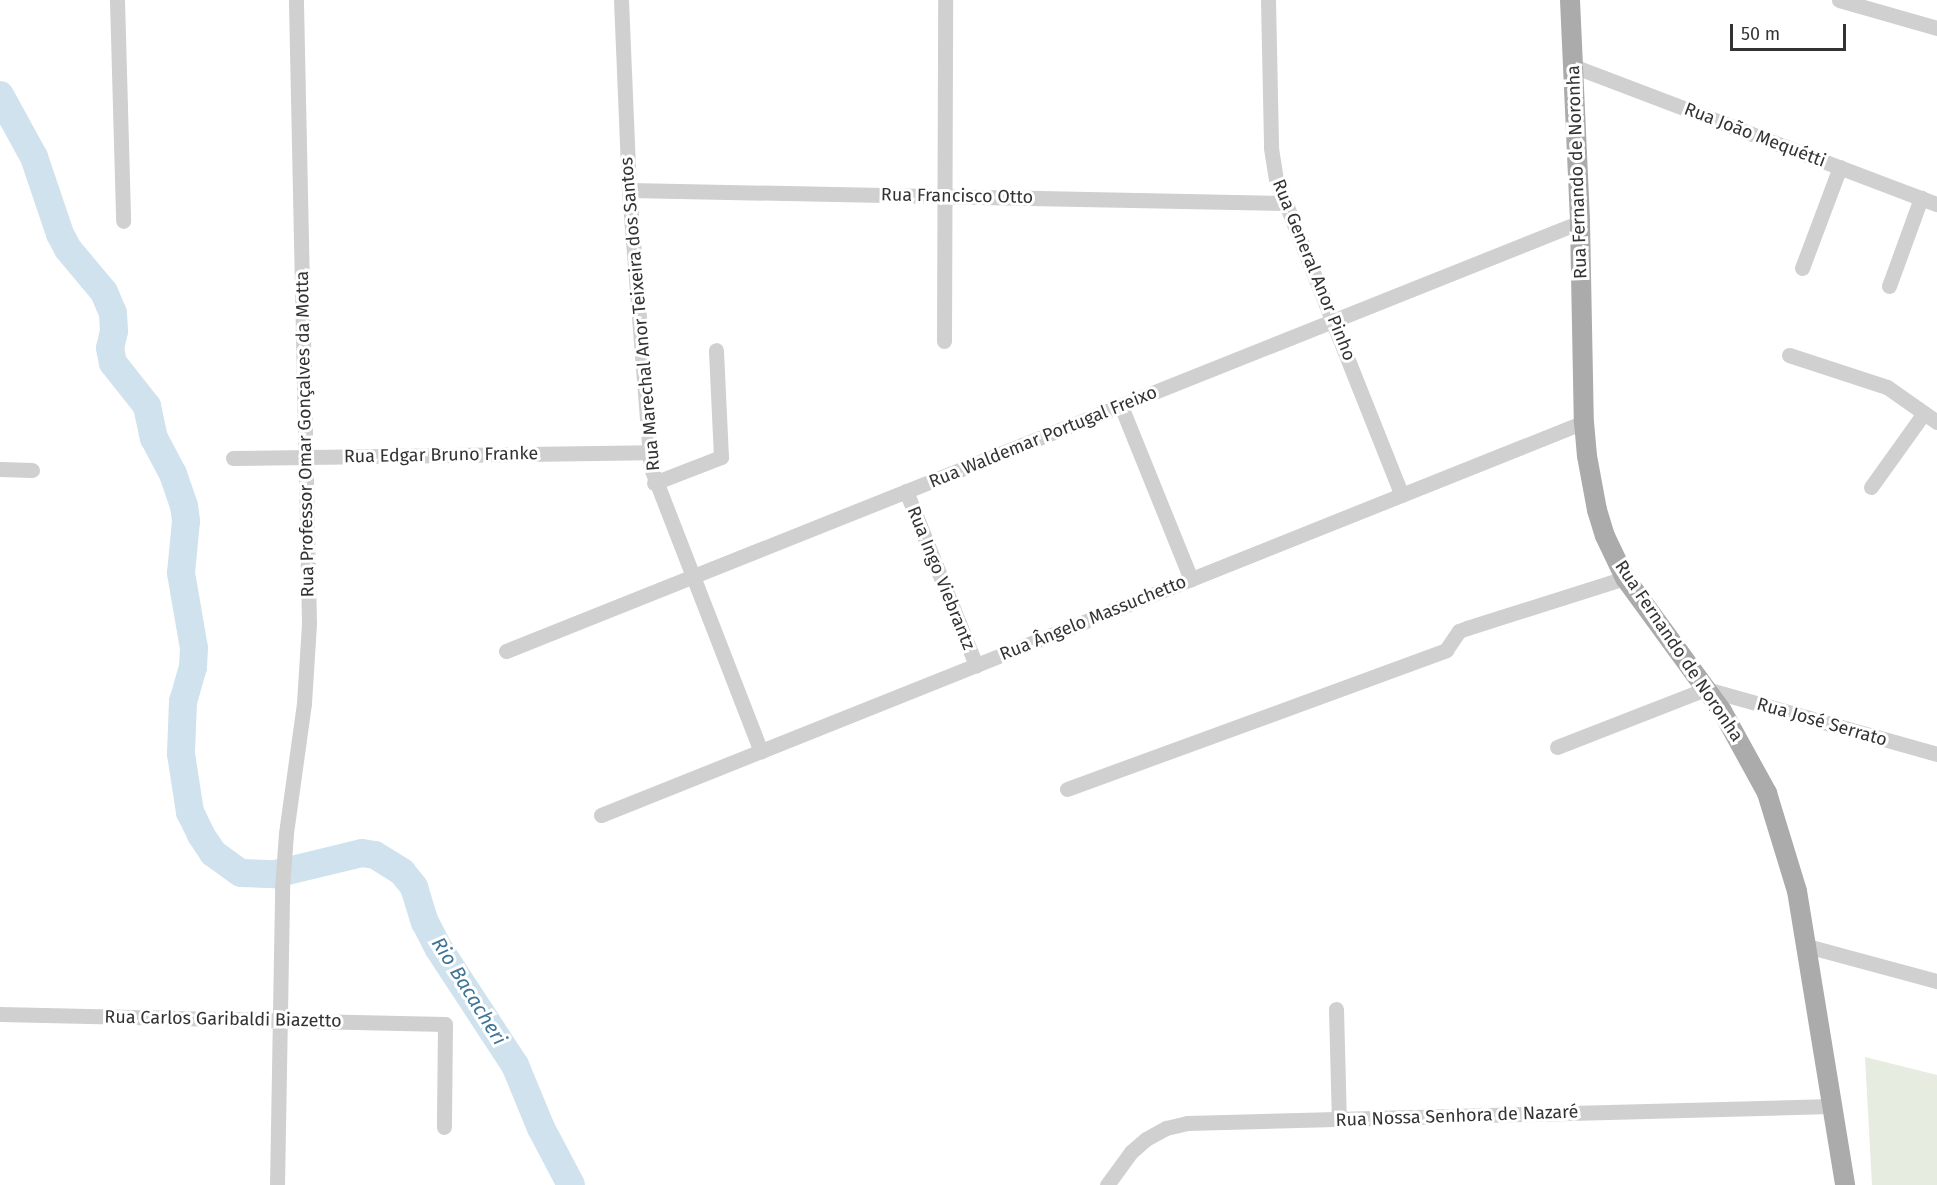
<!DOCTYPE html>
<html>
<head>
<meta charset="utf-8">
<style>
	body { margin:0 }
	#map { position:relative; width:1937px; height:1185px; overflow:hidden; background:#fff; font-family:"Fira Sans",sans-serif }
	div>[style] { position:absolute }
	.green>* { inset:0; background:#e6ecdf }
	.river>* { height:28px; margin:-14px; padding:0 14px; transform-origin:14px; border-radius:14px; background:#cfe2ee }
	.minor>* { height:15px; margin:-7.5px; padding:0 7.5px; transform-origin:7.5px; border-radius:7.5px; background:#d0d0d0 }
	.major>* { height:20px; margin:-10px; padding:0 10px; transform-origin:10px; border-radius:10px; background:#ababab }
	span { translate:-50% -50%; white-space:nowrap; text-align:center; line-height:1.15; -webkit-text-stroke:6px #fff; paint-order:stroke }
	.street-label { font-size:18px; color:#333 }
	.water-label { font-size:20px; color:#3f7597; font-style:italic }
	.scale { position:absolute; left:1730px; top:24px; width:116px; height:27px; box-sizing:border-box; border:3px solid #333; border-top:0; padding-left:8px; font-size:18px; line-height:21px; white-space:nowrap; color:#333; -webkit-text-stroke:4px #fff; paint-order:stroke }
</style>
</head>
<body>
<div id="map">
	<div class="green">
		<div style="clip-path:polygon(1865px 1057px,1937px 1075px,1937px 1185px,1872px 1185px)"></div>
	</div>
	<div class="river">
		<div style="left:0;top:95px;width:71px;rotate:61.3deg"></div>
		<div style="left:34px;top:157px;width:81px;rotate:71.3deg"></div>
		<div style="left:60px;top:234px;width:17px;rotate:62deg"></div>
		<div style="left:68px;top:249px;width:56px;rotate:50.1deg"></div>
		<div style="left:104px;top:292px;width:23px;rotate:67deg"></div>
		<div style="left:113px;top:313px;width:18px;rotate:87deg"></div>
		<div style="left:114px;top:331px;width:17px;rotate:103deg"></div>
		<div style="left:110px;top:348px;width:15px;rotate:79deg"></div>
		<div style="left:113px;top:363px;width:55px;rotate:51.7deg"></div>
		<div style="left:147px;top:406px;width:33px;rotate:78deg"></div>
		<div style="left:154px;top:438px;width:41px;rotate:62.2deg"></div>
		<div style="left:173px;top:474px;width:34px;rotate:71deg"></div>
		<div style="left:184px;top:506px;width:15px;rotate:82deg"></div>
		<div style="left:186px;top:521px;width:52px;rotate:95.5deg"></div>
		<div style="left:181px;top:573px;width:76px;rotate:80.2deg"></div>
		<div style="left:194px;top:648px;width:19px;rotate:93deg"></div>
		<div style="left:193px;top:667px;width:35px;rotate:106deg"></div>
		<div style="left:183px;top:701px;width:53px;rotate:92.2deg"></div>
		<div style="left:181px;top:754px;width:59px;rotate:81.2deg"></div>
		<div style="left:190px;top:812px;width:25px;rotate:64deg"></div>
		<div style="left:201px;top:835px;width:22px;rotate:56deg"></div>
		<div style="left:213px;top:853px;width:34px;rotate:36deg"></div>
		<div style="left:241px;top:873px;width:34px;rotate:2deg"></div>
		<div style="left:275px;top:874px;width:89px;rotate:-13.6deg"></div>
		<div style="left:362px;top:853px;width:13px;rotate:9deg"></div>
		<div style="left:375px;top:855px;width:32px;rotate:32deg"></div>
		<div style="left:402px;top:872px;width:19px;rotate:51deg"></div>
		<div style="left:414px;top:887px;width:37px;rotate:73deg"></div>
		<div style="left:425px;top:922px;width:30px;rotate:63deg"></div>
		<div style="left:439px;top:949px;width:139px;rotate:56.8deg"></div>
		<div style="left:515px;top:1065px;width:68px;rotate:67.6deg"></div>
		<div style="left:541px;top:1128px;width:64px;rotate:62.2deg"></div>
	</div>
	<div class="minor">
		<div style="left:117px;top:0;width:221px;rotate:88.4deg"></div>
		<div style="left:621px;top:0;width:190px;rotate:87.6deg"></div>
		<div style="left:629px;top:190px;width:279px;rotate:85.5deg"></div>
		<div style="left:651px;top:468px;width:304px;rotate:68.8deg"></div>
		<div style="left:1268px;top:0;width:148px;rotate:88.8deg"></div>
		<div style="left:1271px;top:148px;width:31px;rotate:81deg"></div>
		<div style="left:1276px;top:179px;width:340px;rotate:68.3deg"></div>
		<div style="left:1839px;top:0;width:102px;rotate:15.9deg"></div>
		<div style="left:1573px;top:66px;width:389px;rotate:20.8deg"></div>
		<div style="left:629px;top:190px;width:657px;rotate:1.13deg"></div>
		<div style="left:1802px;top:268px;width:108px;rotate:-69.4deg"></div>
		<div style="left:1889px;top:286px;width:94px;rotate:-70deg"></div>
		<div style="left:944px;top:341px;width:341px;rotate:-89.8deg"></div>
		<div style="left:1789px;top:355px;width:103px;rotate:18.1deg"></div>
		<div style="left:1887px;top:387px;width:61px;rotate:35deg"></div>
		<div style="left:1121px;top:406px;width:187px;rotate:68deg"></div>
		<div style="left:233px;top:458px;width:416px;rotate:-0.8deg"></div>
		<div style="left:0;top:469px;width:32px;rotate:2deg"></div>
		<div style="left:654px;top:483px;width:72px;rotate:-21.2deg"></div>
		<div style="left:721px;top:457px;width:107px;rotate:-92.7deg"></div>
		<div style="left:1871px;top:487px;width:91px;rotate:-54.4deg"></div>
		<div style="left:906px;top:491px;width:188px;rotate:68.1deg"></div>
		<div style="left:506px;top:651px;width:1157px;rotate:-21.77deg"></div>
		<div style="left:1557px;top:747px;width:160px;rotate:-21.3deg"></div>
		<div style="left:1706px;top:689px;width:240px;rotate:15.7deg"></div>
		<div style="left:1067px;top:789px;width:404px;rotate:-20.1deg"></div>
		<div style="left:1446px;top:650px;width:23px;rotate:-56deg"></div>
		<div style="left:1459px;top:631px;width:9px;rotate:-21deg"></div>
		<div style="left:1467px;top:628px;width:166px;rotate:-17.6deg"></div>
		<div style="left:601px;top:815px;width:1059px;rotate:-21.79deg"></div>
		<div style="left:1807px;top:946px;width:135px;rotate:15.1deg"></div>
		<div style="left:1336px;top:1009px;width:111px;rotate:88.5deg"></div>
		<div style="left:0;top:1014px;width:445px;rotate:1.3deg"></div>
		<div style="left:445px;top:1024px;width:103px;rotate:90.6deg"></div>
		<div style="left:277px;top:1185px;width:297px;rotate:-89deg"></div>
		<div style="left:282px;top:888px;width:55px;rotate:-85.8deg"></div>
		<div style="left:286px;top:833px;width:131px;rotate:-82.1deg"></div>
		<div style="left:304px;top:703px;width:80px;rotate:-86.4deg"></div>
		<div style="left:309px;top:623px;width:623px;rotate:-91.2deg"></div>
		<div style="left:1107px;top:1185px;width:41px;rotate:-54deg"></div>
		<div style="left:1131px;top:1152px;width:20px;rotate:-41deg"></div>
		<div style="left:1146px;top:1139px;width:23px;rotate:-29deg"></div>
		<div style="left:1166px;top:1128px;width:22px;rotate:-13deg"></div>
		<div style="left:1187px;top:1123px;width:645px;rotate:-1.51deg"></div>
	</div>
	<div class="major">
		<div style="left:1570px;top:0;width:222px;rotate:87.4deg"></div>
		<div style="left:1580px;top:222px;width:200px;rotate:88.9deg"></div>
		<div style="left:1584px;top:422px;width:34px;rotate:85deg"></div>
		<div style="left:1587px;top:456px;width:55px;rotate:79.5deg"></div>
		<div style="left:1597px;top:510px;width:27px;rotate:73deg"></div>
		<div style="left:1605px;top:536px;width:47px;rotate:64.5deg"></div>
		<div style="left:1625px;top:578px;width:165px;rotate:53.9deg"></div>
		<div style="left:1722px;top:711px;width:94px;rotate:61.2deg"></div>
		<div style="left:1767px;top:793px;width:102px;rotate:73deg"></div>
		<div style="left:1797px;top:891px;width:298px;rotate:80.7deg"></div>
	</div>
	<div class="street-label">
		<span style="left:1755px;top:135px;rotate:21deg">Rua João Mequétti</span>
		<span style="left:1577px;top:172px;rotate:-92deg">Rua Fernando de Noronha</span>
		<span style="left:957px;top:196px;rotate:1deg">Rua Francisco Otto</span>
		<span style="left:1314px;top:270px;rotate:68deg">Rua General Anor Pinho</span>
		<span style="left:640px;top:314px;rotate:-95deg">Rua Marechal Anor Teixeira dos Santos</span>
		<span style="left:305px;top:434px;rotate:-91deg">Rua Professor Omar Gonçalves da Motta</span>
		<span style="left:1043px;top:437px;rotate:-22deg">Rua Waldemar Portugal Freixo</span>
		<span style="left:441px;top:455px;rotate:-1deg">Rua Edgar Bruno Franke</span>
		<span style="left:941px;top:578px;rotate:68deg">Rua Ingo Viebrantz</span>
		<span style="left:1093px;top:618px;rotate:-22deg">Rua Ângelo Massuchetto</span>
		<span style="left:1679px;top:651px;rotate:56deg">Rua Fernando de Noronha</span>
		<span style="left:1822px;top:722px;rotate:16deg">Rua José Serrato</span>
		<span style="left:223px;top:1019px;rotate:1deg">Rua Carlos Garibaldi Biazetto</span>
		<span style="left:1457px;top:1116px;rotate:-2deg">Rua Nossa Senhora de Nazaré</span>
	</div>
	<div class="water-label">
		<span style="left:469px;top:991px;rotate:58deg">Rio Bacacheri</span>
	</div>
	<div class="scale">50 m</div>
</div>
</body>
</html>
